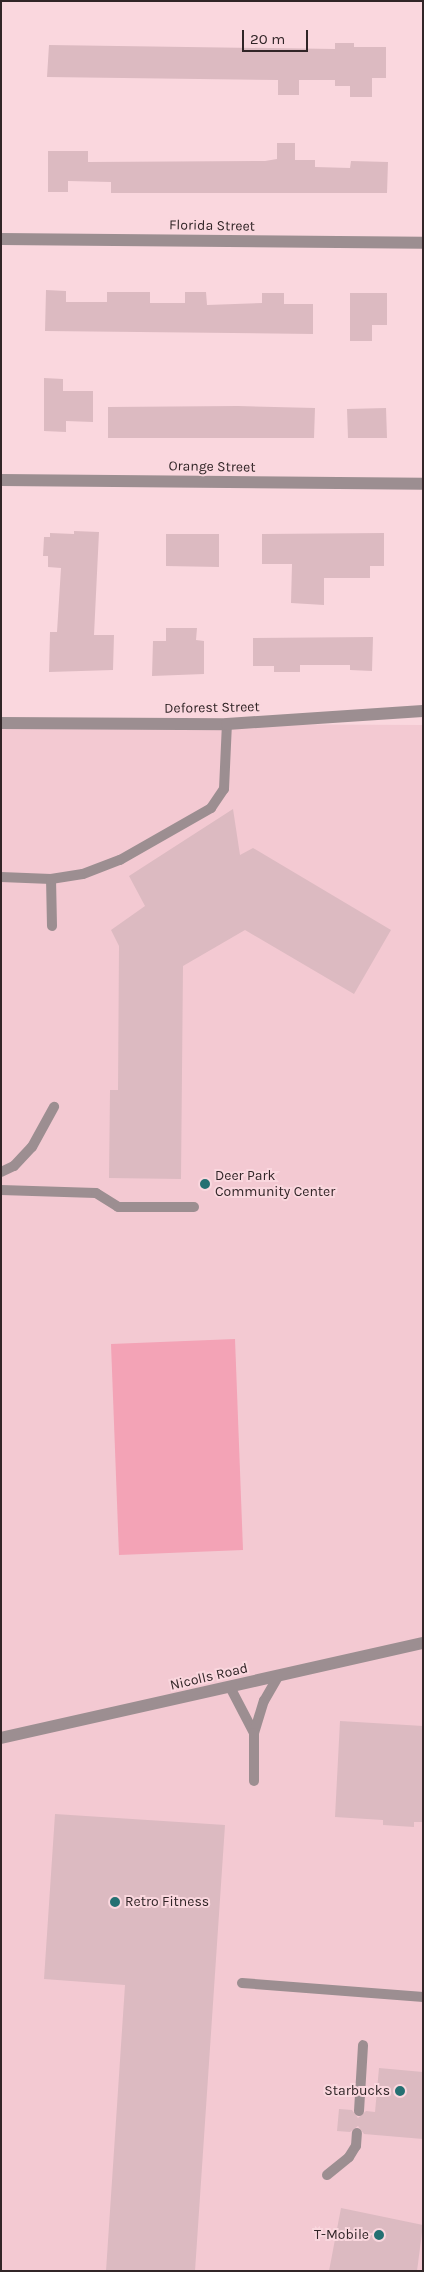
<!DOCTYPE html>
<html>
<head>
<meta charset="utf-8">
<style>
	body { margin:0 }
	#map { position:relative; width:424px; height:2272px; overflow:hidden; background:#fad7de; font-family:Karla,sans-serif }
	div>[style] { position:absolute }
	.built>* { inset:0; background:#f3c9d2 }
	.green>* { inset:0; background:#f3a3b6 }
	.building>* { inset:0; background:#dcbac1 }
	.service>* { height:10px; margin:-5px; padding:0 5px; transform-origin:5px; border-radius:5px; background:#9c8e91 }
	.minor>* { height:12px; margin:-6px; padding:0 6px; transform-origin:6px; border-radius:6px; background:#9c8e91 }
	.tertiary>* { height:12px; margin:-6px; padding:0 6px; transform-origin:6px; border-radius:6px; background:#9c8e91 }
	.dots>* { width:14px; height:14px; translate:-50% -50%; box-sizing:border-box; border:2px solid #fad7de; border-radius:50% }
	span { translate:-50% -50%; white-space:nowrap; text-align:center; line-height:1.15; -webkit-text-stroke:4px #fad7de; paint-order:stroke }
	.street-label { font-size:14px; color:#312527 }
	.poi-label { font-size:14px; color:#312527 }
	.left { translate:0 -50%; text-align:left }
	.right { translate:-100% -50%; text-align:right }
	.frame { position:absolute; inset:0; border:2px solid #312527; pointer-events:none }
	.scale { position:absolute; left:242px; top:30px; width:66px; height:22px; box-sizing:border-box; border:2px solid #312527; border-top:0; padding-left:6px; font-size:15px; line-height:18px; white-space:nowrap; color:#312527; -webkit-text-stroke:4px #fad7de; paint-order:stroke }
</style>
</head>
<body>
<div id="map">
	<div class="built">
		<div style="clip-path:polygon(1px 723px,423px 725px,423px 2271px,1px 2271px)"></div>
	</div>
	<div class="green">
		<div style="clip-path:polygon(235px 1339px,243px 1550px,119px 1555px,111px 1344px)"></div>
	</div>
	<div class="building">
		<div style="clip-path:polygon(335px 43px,354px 43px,354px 47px,386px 47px,386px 78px,372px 78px,372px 97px,350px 97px,350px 86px,335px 86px,335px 80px,299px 80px,299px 95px,278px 95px,278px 80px,47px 77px,49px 45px,335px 49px)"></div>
		<div style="clip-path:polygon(277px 143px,295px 143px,295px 160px,315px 160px,315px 167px,350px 168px,351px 161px,388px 162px,387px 193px,111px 193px,111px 182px,68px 181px,68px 192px,48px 192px,48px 151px,88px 151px,88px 162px,265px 161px,277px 159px)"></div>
		<div style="clip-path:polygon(46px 290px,66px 291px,66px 302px,107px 302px,107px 292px,150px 292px,150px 303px,185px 303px,185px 292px,206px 292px,207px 305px,262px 303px,262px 293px,284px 293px,284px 304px,313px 304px,313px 334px,45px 331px)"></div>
		<div style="clip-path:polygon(350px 293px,387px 293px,387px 325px,372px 325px,372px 341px,350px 341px)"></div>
		<div style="clip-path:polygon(44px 378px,63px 379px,63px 391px,93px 391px,93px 422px,66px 421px,66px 432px,44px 431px)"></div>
		<div style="clip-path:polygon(238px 406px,315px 408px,314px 438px,108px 438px,108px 407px)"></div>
		<div style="clip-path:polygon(386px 408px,387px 438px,348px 438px,347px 409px)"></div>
		<div style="clip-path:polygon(74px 531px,99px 532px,94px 635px,114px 635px,113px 670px,49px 672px,50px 632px,57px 632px,61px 568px,48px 567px,48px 556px,43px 556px,44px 537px,50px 537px,50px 533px,74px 534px)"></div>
		<div style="clip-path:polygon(384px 533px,384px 566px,370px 566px,370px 578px,324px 578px,324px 605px,291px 603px,292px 564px,262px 564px,262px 534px)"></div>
		<div style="clip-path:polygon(166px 534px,219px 534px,219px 567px,166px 566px)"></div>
		<div style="clip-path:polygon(166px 628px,197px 628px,196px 640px,204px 641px,204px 674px,152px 676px,153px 641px,166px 641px)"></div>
		<div style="clip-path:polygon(373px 637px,372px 671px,350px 670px,350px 665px,300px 665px,300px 672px,274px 672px,274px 666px,253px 666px,253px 638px)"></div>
		<div style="clip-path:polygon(233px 809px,240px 855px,253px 848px,391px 930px,354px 994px,245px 930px,183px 966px,181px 1179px,109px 1178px,110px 1090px,118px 1090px,119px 946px,111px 930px,145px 906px,129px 876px)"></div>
		<div style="clip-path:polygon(340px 1721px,423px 1726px,423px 1822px,414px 1822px,414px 1827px,383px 1825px,383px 1820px,335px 1817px)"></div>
		<div style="clip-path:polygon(55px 1814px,225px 1825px,195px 2271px,106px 2271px,125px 1985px,44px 1979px)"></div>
		<div style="clip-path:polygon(379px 2068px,423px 2072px,423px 2139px,364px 2134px,358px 2126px,350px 2132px,337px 2131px,339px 2109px,352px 2110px,358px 2118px,366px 2111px,375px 2112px)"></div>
		<div style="clip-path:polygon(341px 2208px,423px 2225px,417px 2271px,329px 2271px)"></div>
	</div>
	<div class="service">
		<div style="left:1px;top:877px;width:50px;rotate:2.3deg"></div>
		<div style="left:52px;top:926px;width:47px;rotate:-91.2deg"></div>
		<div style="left:51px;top:879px;width:32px;rotate:-9deg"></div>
		<div style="left:83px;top:874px;width:40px;rotate:-21deg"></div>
		<div style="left:120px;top:860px;width:105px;rotate:-29.7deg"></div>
		<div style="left:211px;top:808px;width:23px;rotate:-56deg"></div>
		<div style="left:224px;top:789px;width:65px;rotate:-87.4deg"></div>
		<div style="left:1px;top:1172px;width:14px;rotate:-25deg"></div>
		<div style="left:14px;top:1166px;width:26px;rotate:-47deg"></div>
		<div style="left:32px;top:1147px;width:46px;rotate:-61.2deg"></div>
		<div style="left:1px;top:1190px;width:95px;rotate:1.8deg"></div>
		<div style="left:96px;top:1193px;width:26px;rotate:32deg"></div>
		<div style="left:118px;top:1207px;width:76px"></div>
		<div style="left:230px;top:1687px;width:52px;rotate:62.4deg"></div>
		<div style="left:254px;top:1733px;width:34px;rotate:-73deg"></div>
		<div style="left:264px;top:1701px;width:28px;rotate:-60deg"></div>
		<div style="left:254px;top:1733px;width:48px;rotate:90deg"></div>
		<div style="left:242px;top:1983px;width:182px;rotate:4.4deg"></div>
		<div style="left:359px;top:2111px;width:66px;rotate:-86.5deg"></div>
		<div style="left:327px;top:2175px;width:28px;rotate:-39deg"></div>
		<div style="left:349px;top:2157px;width:13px;rotate:-58deg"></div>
		<div style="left:356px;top:2146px;width:13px;rotate:-86deg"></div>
	</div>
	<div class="minor">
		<div style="left:1px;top:239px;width:422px;rotate:0.5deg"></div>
		<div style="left:1px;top:480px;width:422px;rotate:0.5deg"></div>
		<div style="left:1px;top:723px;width:226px;rotate:0.3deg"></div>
		<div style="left:227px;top:724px;width:196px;rotate:-3.8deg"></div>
	</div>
	<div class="tertiary">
		<div style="left:1px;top:1738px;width:433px;rotate:-12.7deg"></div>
	</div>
	<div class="dots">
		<div style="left:205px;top:1184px;background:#247072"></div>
		<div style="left:115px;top:1902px;background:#247072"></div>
		<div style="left:400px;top:2091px;background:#247072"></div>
		<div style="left:379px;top:2235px;background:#247072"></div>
	</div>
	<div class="street-label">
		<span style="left:212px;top:226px;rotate:1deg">Florida Street</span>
		<span style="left:212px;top:467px;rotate:1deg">Orange Street</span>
		<span style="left:212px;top:708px;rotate:-1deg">Deforest Street</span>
		<span style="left:209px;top:1677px;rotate:-13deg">Nicolls Road</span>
	</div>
	<div class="poi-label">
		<span class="left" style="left:215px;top:1184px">Deer Park<br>Community Center</span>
		<span class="left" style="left:125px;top:1902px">Retro Fitness</span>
		<span class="right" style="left:390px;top:2091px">Starbucks</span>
		<span class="right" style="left:369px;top:2235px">T-Mobile</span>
	</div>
	<div class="frame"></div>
	<div class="scale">20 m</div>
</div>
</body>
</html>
